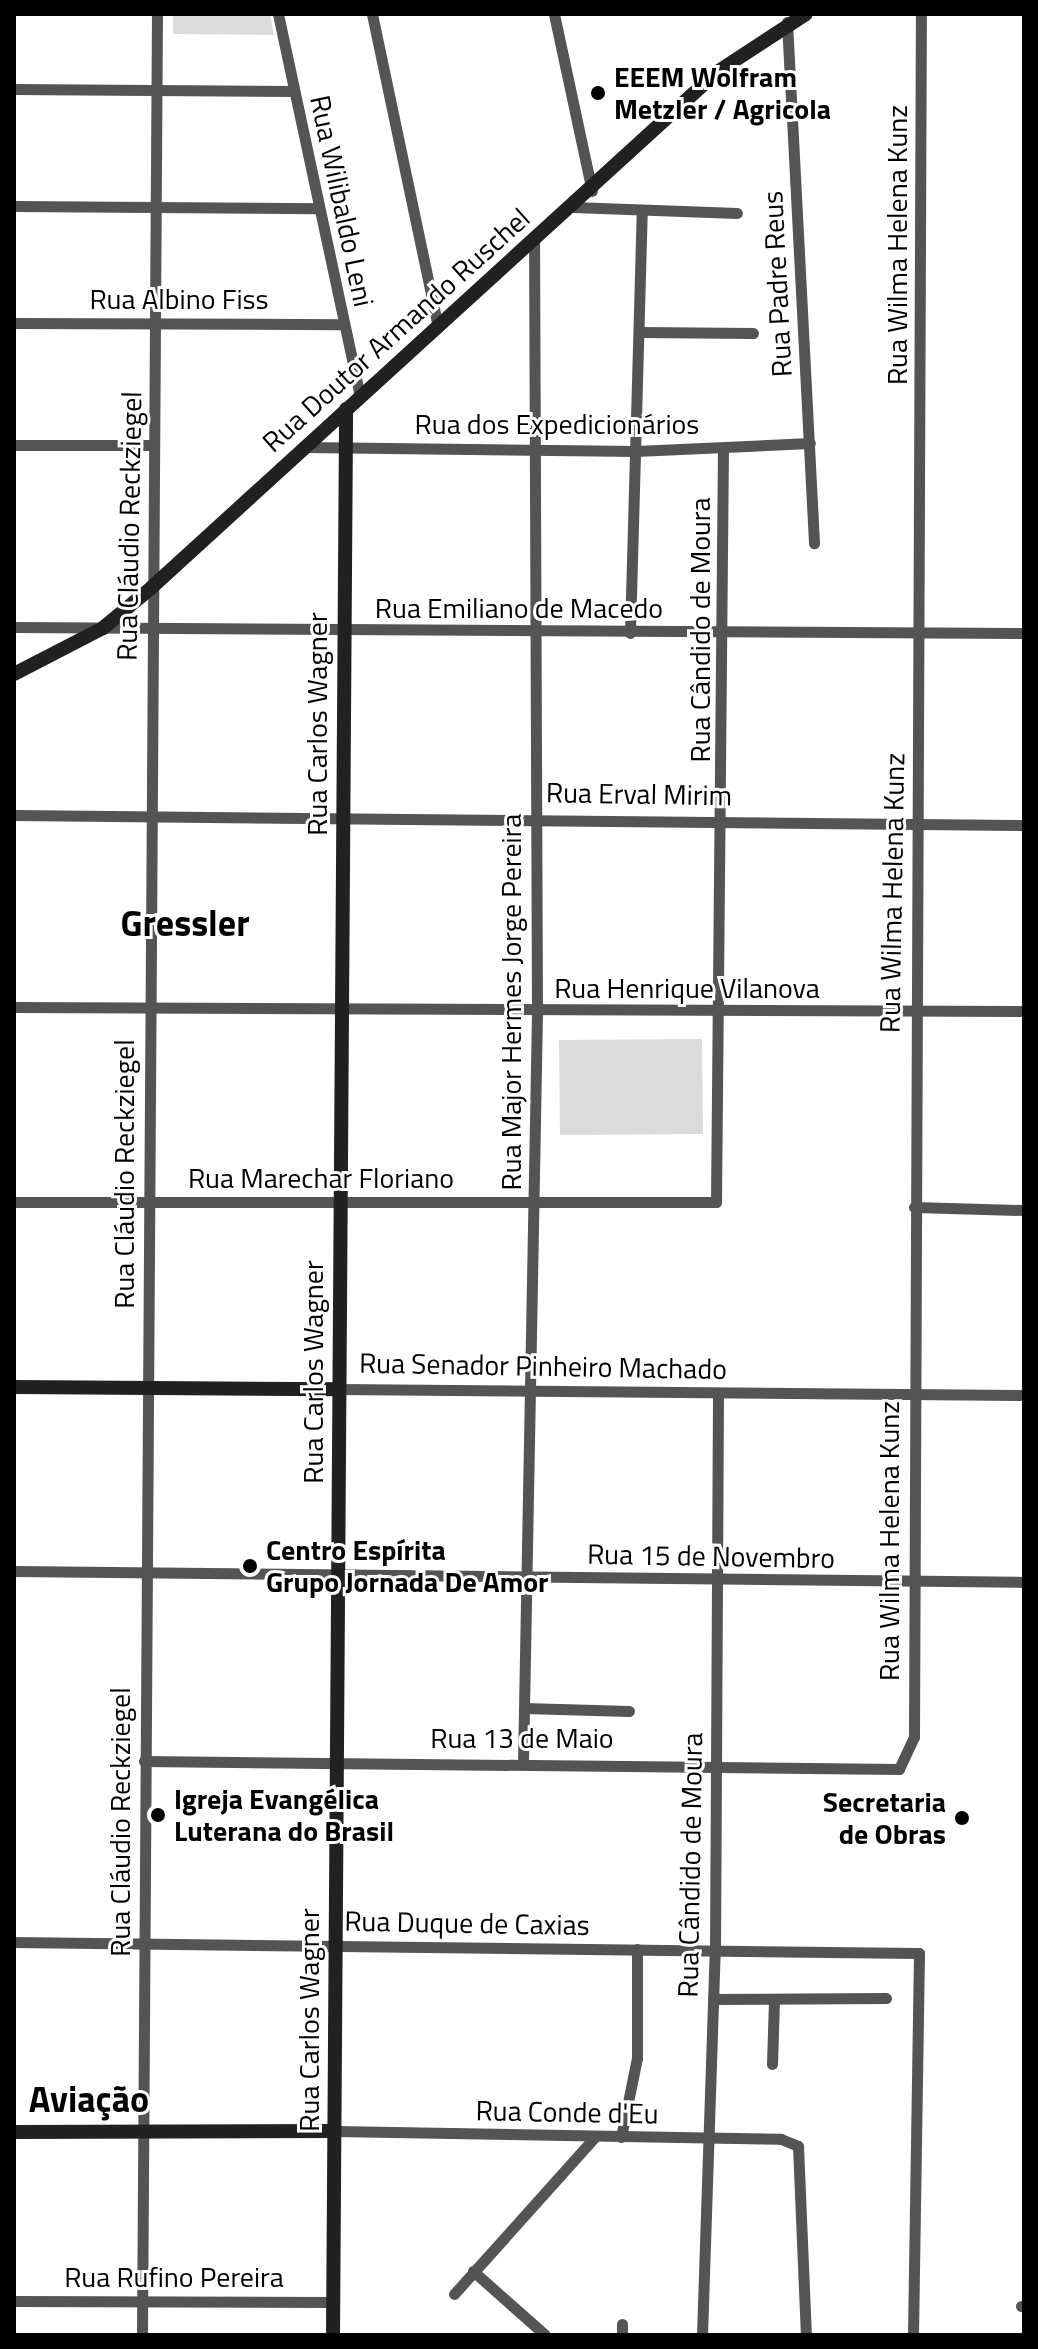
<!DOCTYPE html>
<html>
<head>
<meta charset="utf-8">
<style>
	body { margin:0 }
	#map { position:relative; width:1038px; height:2349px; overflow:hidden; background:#fff; font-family:"Titillium Web",sans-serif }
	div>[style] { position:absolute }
	.green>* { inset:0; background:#dbdbdb }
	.street>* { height:11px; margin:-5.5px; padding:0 5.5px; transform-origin:5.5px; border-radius:5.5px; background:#545454 }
	.secondary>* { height:14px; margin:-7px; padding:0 7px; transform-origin:7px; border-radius:7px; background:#212121 }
	.dots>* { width:22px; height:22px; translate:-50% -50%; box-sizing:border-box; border:4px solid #fff; border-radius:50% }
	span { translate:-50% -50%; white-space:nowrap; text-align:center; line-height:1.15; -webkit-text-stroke:6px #fff; paint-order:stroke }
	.poi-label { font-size:28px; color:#000; font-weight:700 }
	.left { translate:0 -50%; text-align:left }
	.right { translate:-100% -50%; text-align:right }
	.street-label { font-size:28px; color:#000 }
	.district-label { font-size:36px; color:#000; font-weight:700 }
	.frame { position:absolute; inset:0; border:16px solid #000; pointer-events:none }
</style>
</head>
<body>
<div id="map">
	<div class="green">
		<div style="clip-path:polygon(173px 14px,270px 14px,274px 35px,173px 34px)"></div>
		<div style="clip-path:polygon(702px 1039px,703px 1134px,560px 1135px,559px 1040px)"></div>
	</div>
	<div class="street">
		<div style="left:278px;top:14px;width:392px;rotate:77.9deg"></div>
		<div style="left:372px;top:14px;width:320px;rotate:78.1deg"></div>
		<div style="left:554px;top:14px;width:181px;rotate:77.9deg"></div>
		<div style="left:787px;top:22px;width:522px;rotate:87.03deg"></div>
		<div style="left:14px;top:89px;width:280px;rotate:0.4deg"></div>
		<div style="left:14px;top:206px;width:305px;rotate:0.4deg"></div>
		<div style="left:573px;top:207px;width:164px;rotate:2.1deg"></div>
		<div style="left:14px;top:323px;width:329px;rotate:0.2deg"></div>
		<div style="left:639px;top:332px;width:114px;rotate:0.5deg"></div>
		<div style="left:14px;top:445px;width:140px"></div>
		<div style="left:305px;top:447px;width:331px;rotate:0.7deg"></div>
		<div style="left:636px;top:451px;width:174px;rotate:-2.6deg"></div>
		<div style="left:14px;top:627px;width:1010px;rotate:0.34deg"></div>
		<div style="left:630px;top:633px;width:423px;rotate:-88.4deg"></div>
		<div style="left:14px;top:815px;width:1010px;rotate:0.57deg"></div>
		<div style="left:14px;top:1007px;width:1010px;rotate:0.23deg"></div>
		<div style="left:14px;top:1202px;width:702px"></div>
		<div style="left:716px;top:1202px;width:754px;rotate:-89.47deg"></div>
		<div style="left:914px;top:1207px;width:110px;rotate:1.6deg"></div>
		<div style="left:338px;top:1389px;width:686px;rotate:0.5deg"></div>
		<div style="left:14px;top:1571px;width:1010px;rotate:0.62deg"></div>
		<div style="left:524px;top:1708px;width:105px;rotate:1.6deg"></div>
		<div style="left:144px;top:1761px;width:755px;rotate:0.61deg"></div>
		<div style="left:899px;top:1769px;width:35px;rotate:-65deg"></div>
		<div style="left:914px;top:1737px;width:1723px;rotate:-89.77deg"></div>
		<div style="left:523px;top:1763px;width:752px;rotate:-88.93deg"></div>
		<div style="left:537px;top:1011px;width:770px;rotate:-90.22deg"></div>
		<div style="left:14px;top:1942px;width:905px;rotate:0.7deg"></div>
		<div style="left:919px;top:1953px;width:382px;rotate:90.9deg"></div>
		<div style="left:713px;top:1999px;width:173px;rotate:-0.3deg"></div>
		<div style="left:772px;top:2064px;width:65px;rotate:-88.2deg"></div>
		<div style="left:334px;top:2131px;width:447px;rotate:1deg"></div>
		<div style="left:781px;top:2139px;width:18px;rotate:22deg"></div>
		<div style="left:798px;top:2146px;width:189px;rotate:87.6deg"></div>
		<div style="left:621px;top:2137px;width:81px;rotate:-78.6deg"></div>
		<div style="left:637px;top:2058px;width:109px;rotate:-90deg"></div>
		<div style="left:473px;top:2271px;width:96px;rotate:41.6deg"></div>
		<div style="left:454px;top:2294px;width:211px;rotate:-48.1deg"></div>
		<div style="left:14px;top:2301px;width:319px;rotate:0.2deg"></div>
		<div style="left:1021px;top:2306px;width:3px"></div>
		<div style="left:142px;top:2335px;width:2321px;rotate:-89.63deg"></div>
		<div style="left:622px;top:2335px;width:11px;rotate:-90deg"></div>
		<div style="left:702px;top:2335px;width:384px;rotate:-88.1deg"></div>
		<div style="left:715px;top:1951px;width:555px;rotate:-89.69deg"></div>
	</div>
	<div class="secondary">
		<div style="left:14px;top:674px;width:100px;rotate:-27.3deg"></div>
		<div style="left:103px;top:628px;width:62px;rotate:-39.8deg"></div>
		<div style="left:151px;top:588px;width:766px;rotate:-42.35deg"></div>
		<div style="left:717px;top:72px;width:106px;rotate:-33.1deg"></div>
		<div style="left:14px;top:1387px;width:324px;rotate:0.4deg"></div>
		<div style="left:14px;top:2132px;width:320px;rotate:-0.2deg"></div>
		<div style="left:333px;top:2335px;width:1926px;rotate:-89.61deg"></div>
	</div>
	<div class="dots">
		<div style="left:598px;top:93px;background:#000"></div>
		<div style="left:250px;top:1566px;background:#000"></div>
		<div style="left:158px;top:1815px;background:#000"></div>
		<div style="left:962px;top:1818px;background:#000"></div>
	</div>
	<div class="poi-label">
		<span class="left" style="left:614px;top:93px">EEEM Wolfram<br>Metzler / Agricola</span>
		<span class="left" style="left:266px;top:1566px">Centro Espírita<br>Grupo Jornada De Amor</span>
		<span class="left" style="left:174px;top:1815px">Igreja Evangélica<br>Luterana do Brasil</span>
		<span class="right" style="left:946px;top:1818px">Secretaria<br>de Obras</span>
	</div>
	<div class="street-label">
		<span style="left:342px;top:201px;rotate:78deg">Rua Wilibaldo Leni</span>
		<span style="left:897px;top:245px;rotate:-90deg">Rua Wilma Helena Kunz</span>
		<span style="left:777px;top:284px;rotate:-93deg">Rua Padre Reus</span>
		<span style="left:179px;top:299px">Rua Albino Fiss</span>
		<span style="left:396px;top:330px;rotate:-42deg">Rua Doutor Armando Ruschel</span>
		<span style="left:557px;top:424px">Rua dos Expedicionários</span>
		<span style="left:129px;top:526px;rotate:-89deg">Rua Cláudio Reckziegel</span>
		<span style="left:519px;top:608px">Rua Emiliano de Macedo</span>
		<span style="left:700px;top:630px;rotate:-90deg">Rua Cândido de Moura</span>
		<span style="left:317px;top:724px;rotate:-90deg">Rua Carlos Wagner</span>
		<span style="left:639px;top:794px;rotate:1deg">Rua Erval Mirim</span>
		<span style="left:892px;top:893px;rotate:-89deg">Rua Wilma Helena Kunz</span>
		<span style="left:687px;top:988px">Rua Henrique Vilanova</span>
		<span style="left:511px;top:1002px;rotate:-90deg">Rua Major Hermes Jorge Pereira</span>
		<span style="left:124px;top:1174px;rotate:-90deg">Rua Cláudio Reckziegel</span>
		<span style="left:321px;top:1178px">Rua Marechar Floriano</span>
		<span style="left:543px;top:1366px;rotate:1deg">Rua Senador Pinheiro Machado</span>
		<span style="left:313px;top:1372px;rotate:-90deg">Rua Carlos Wagner</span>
		<span style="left:889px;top:1541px;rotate:-90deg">Rua Wilma Helena Kunz</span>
		<span style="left:711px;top:1556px;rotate:1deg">Rua 15 de Novembro</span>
		<span style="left:522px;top:1738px">Rua 13 de Maio</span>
		<span style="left:120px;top:1822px;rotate:-90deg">Rua Cláudio Reckziegel</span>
		<span style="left:690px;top:1865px;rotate:-89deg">Rua Cândido de Moura</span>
		<span style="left:467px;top:1923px;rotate:1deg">Rua Duque de Caxias</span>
		<span style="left:309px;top:2020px;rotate:-90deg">Rua Carlos Wagner</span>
		<span style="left:567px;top:2112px;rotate:1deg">Rua Conde d'Eu</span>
		<span style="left:174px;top:2277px">Rua Rufino Pereira</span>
	</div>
	<div class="district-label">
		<span style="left:185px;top:923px">Gressler</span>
		<span style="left:89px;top:2099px">Aviação</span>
	</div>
	<div class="frame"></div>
</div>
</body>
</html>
